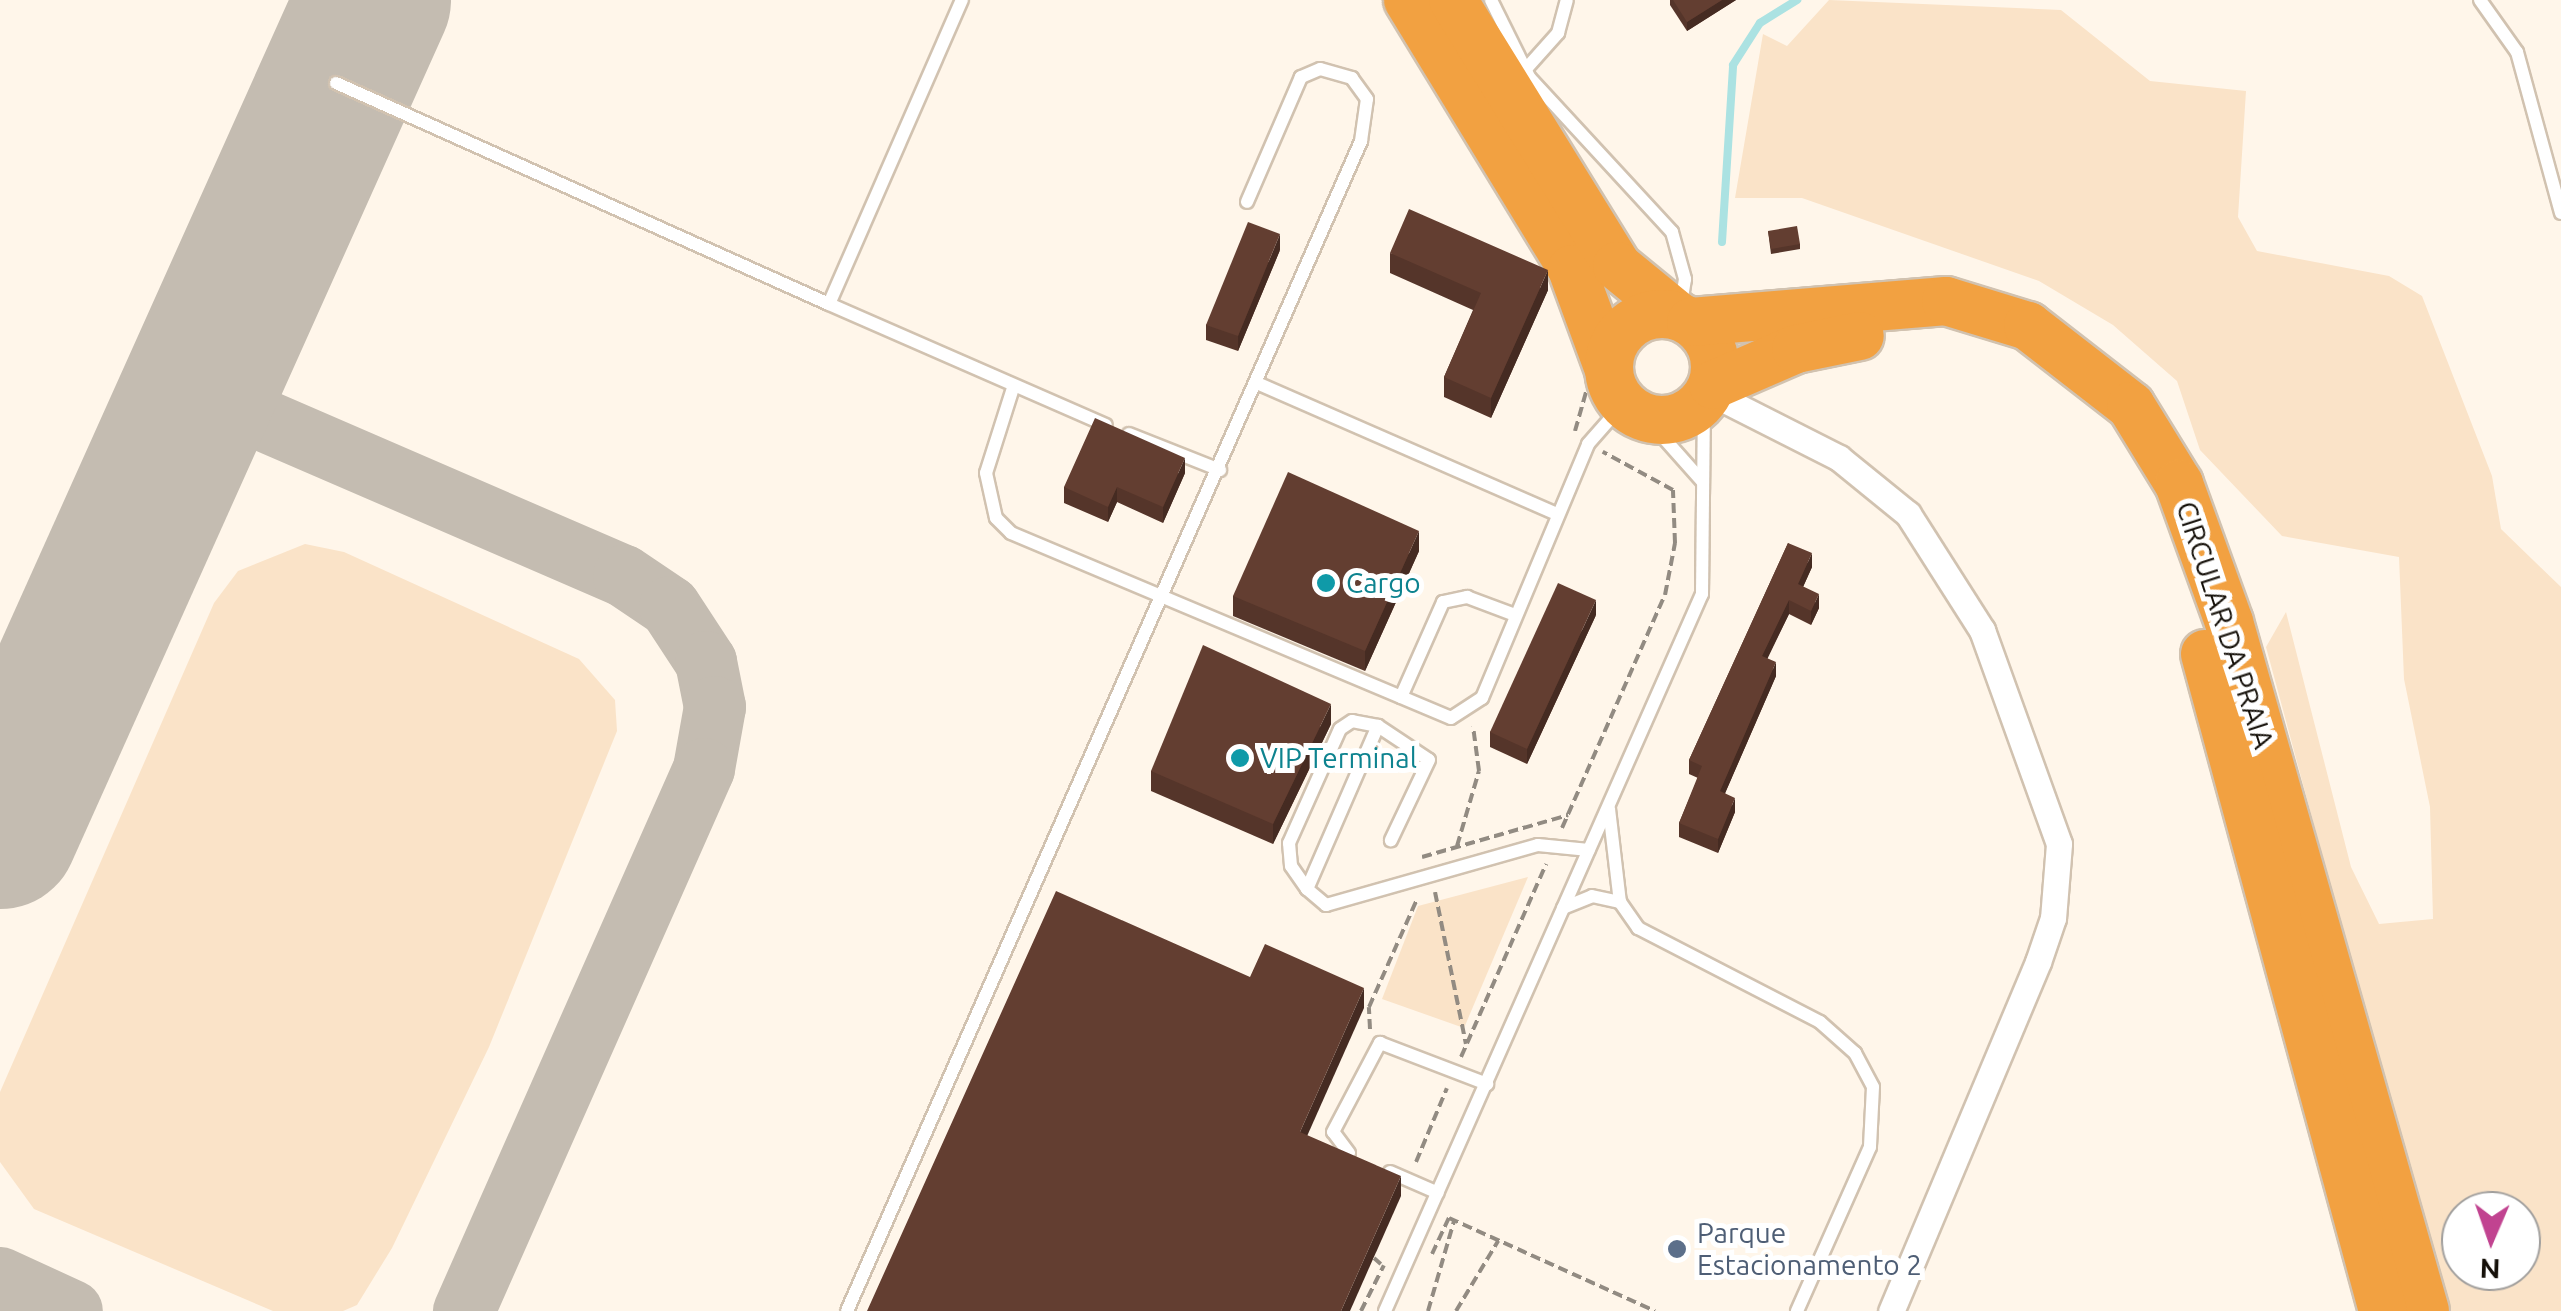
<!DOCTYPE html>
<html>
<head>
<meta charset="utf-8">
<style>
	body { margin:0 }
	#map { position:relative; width:2561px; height:1311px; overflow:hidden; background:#fff6ea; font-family:Ubuntu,sans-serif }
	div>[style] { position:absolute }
	.green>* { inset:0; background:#fae3c8 }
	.stream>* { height:8px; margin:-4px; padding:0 4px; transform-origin:4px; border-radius:4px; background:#abe2e2 }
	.taxiway>* { height:62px; margin:-31px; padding:0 31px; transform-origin:31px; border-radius:31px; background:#c4bcb1 }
	.runway>* { height:155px; margin:-77.5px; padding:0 77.5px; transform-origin:77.5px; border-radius:77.5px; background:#c4bcb1 }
	.path>* { height:4px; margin-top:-2px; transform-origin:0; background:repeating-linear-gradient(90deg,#928b82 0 10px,transparent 0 15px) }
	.roads { filter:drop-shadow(2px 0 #d1c2b0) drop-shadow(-2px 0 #d1c2b0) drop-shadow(0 2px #d1c2b0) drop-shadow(0 -2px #d1c2b0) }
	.lane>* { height:12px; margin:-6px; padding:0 6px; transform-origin:6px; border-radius:6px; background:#fff }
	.street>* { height:25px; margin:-12.5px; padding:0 12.5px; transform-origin:12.5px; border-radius:12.5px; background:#fff }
	.highway>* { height:48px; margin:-24px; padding:0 24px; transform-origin:24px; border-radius:24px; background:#f2a141 }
	.highway>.ring { margin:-24px; padding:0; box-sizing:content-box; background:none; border:48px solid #f2a141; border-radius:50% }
	.wall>* { inset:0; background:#55352a }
	.shaded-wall>* { inset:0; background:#452b22 }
	.building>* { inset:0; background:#633e31 }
	.dots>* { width:28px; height:28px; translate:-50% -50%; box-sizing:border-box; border:5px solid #fff; border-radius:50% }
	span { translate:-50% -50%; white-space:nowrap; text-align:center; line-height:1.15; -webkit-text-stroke:10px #fff; paint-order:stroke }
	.culture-label { font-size:28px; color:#0d838f }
	.left { translate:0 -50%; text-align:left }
	.street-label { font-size:28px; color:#151009 }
	.service-label { font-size:28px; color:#4e5e75 }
	.north { position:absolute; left:2441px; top:1191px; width:100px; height:100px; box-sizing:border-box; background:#fff; border:2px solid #a19f9d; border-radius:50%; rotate:182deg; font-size:28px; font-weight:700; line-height:40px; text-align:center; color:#151009 }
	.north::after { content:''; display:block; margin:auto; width:35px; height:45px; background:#c14390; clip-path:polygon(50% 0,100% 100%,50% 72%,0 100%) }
</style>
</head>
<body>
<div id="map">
	<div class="green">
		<div style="clip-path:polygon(evenodd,1829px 0,2061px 10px,2150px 81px,2246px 91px,2238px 217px,2257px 251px,2389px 276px,2422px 296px,2492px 476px,2501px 529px,2561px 587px,2561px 1311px,2445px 1311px,2266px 647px,2286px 612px,2351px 867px,2379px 924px,2433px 919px,2430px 807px,2404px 679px,2399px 557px,2282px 536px,2200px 450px,2177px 381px,2113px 325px,2039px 281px,1802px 198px,1735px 198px,1763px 34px,1787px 46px,1829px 0,2461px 1211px,2521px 1211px,2521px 1271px,2461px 1271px,2461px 1211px)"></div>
		<div style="clip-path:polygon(305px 544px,344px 552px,579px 659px,615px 700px,617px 731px,489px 1047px,392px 1248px,357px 1305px,343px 1311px,273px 1311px,34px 1209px,0 1162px,0 1092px,214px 603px,238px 571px)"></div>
		<div style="clip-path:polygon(1528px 877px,1464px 1028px,1382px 999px,1418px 906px)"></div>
	</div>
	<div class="stream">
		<div style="left:1722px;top:242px;width:177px;rotate:-86.4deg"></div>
		<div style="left:1733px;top:65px;width:50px;rotate:-57.3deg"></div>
		<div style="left:1760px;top:23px;width:44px;rotate:-31.9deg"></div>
	</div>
	<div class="taxiway">
		<div style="left:196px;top:391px;width:466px;rotate:23.4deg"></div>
		<div style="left:624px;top:576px;width:55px;rotate:34deg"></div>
		<div style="left:670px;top:607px;width:66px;rotate:56.8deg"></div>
		<div style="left:706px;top:662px;width:46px;rotate:78.7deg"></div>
		<div style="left:715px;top:707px;width:63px;rotate:100.1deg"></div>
		<div style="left:704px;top:769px;width:593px;rotate:113.88deg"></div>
		<div style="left:0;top:1278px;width:79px;rotate:24.6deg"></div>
	</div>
	<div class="runway">
		<div style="left:0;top:831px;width:911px;rotate:-65.83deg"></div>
	</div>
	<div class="path">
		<div style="left:1575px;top:431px;width:41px;rotate:-74.2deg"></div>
		<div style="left:1562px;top:828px;width:255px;rotate:-66.2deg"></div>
		<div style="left:1665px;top:595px;width:53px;rotate:-79.1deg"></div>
		<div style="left:1675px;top:543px;width:53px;rotate:-92.2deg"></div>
		<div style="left:1673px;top:490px;width:80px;rotate:-151.5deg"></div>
		<div style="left:1457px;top:846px;width:78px;rotate:-73.7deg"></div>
		<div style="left:1479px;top:771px;width:45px;rotate:-97.6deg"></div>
		<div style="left:1422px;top:857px;width:152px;rotate:-16deg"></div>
		<div style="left:1435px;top:892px;width:155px;rotate:78.5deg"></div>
		<div style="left:1370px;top:1029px;width:22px;rotate:-93deg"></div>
		<div style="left:1369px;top:1007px;width:118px;rotate:-66deg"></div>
		<div style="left:1461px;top:1057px;width:211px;rotate:-66.2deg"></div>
		<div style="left:1416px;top:1162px;width:80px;rotate:-67.3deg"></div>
		<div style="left:1432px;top:1254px;width:40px;rotate:-65deg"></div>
		<div style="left:1449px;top:1218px;width:226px;rotate:24.3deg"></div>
		<div style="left:1374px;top:1258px;width:9px;rotate:41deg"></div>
		<div style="left:1361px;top:1311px;width:51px;rotate:-63.4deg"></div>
		<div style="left:1428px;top:1311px;width:94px;rotate:-73.9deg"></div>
		<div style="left:1456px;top:1311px;width:82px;rotate:-59deg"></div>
	</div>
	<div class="roads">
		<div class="lane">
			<div style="left:1491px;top:0;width:86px;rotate:63.7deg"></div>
			<div style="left:1529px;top:77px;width:211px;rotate:47.3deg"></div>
			<div style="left:1672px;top:232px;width:49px;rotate:74.5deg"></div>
			<div style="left:1685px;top:279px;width:26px;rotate:99deg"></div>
			<div style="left:2480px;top:0;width:64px;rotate:54.6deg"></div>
			<div style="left:2517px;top:52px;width:167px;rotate:74.7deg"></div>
			<div style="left:1525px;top:70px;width:50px;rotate:-48.3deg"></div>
			<div style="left:1558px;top:33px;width:34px;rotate:-75deg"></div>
			<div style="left:336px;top:83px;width:540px;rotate:24.15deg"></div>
			<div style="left:829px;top:304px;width:332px;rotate:-66.4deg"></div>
			<div style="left:829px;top:304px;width:302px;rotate:23.6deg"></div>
			<div style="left:1259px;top:384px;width:324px;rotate:23.6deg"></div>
			<div style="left:1013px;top:388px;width:89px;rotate:107.6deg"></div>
			<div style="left:986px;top:473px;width:46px;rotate:77.5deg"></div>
			<div style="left:996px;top:518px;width:21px;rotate:45deg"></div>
			<div style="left:1011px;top:533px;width:477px;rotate:22.8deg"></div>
			<div style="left:1451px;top:718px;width:37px;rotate:-33deg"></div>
			<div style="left:1482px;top:698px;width:275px;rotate:-67.3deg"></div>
			<div style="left:1588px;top:444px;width:55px;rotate:-48.7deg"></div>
			<div style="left:1646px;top:418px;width:84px;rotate:48.4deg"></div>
			<div style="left:1129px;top:434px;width:98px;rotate:21.6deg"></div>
			<div style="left:1401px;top:697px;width:104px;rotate:-66.1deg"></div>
			<div style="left:1443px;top:602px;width:25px;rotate:-12deg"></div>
			<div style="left:1467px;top:597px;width:51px;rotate:20.6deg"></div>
			<div style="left:1378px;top:726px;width:61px;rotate:33.7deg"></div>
			<div style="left:1429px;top:760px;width:89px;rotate:115.4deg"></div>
			<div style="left:1609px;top:809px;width:94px;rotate:83.3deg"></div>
			<div style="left:1620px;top:902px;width:32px;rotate:55deg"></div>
			<div style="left:1638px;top:928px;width:205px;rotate:27.3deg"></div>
			<div style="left:1820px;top:1022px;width:47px;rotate:41.5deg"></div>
			<div style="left:1855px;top:1053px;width:38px;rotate:62deg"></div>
			<div style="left:1873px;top:1087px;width:60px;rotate:92.9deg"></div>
			<div style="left:1870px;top:1147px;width:180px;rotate:114deg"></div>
			<div style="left:1307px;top:889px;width:178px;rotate:-66.5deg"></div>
			<div style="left:1378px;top:726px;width:26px;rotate:-169deg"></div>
			<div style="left:1352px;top:721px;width:14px;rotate:146deg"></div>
			<div style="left:1340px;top:729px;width:125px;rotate:114.1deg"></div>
			<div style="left:1289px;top:843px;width:23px;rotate:85deg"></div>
			<div style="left:1291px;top:866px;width:28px;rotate:55deg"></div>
			<div style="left:1307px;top:889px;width:25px;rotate:40deg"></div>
			<div style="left:1326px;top:905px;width:220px;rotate:-15.8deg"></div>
			<div style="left:1538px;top:845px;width:51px;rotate:5.6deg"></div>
			<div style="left:1563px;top:908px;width:31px;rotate:-22deg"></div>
			<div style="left:1592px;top:896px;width:29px;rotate:12deg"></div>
			<div style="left:1349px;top:1153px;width:26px;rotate:-127deg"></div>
			<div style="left:1333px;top:1132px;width:101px;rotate:-62.2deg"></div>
			<div style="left:1380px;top:1043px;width:115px;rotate:21deg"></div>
			<div style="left:1390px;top:1172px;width:52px;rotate:23.6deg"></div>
			<div style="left:847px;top:1311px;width:1278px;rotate:-66.28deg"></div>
			<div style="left:1361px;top:141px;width:42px;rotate:-81.9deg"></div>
			<div style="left:1367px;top:99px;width:26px;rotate:-126deg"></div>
			<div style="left:1352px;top:78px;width:33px;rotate:-164deg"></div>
			<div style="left:1320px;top:69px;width:21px;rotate:157deg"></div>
			<div style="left:1301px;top:77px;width:136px;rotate:113.4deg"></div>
			<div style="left:1385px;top:1311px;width:784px;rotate:-66.15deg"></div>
			<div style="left:1702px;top:594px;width:193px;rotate:-89.4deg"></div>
		</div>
		<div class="street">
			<div style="left:1709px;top:392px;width:146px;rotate:26.9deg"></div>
			<div style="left:1839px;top:458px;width:89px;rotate:39.1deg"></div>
			<div style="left:1908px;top:514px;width:138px;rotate:57.5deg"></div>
			<div style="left:1982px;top:630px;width:227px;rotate:70.2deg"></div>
			<div style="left:2059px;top:844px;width:74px;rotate:94.6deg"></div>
			<div style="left:2053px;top:918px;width:46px;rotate:108.8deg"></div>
			<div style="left:2038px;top:962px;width:379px;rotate:112.8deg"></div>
		</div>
		<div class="highway">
			<div style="left:1408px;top:0;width:315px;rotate:58.6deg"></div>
			<div style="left:1572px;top:269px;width:104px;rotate:69.8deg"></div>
			<div style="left:1453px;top:0;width:312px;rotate:58.3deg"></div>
			<div style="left:1617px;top:266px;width:79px;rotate:39.3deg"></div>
			<div class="ring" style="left:1609px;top:314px;width:58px;height:58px"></div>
			<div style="left:1691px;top:322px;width:256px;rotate:-4.7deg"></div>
			<div style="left:1946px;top:301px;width:86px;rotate:17deg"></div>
			<div style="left:2028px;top:326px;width:130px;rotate:37.8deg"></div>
			<div style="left:2131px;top:406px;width:92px;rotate:58.4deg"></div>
			<div style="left:2179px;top:484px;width:147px;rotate:70.1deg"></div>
			<div style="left:2229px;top:622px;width:716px;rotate:74.12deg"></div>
			<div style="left:1713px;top:385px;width:90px;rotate:-23.4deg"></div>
			<div style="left:1796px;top:349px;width:65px;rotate:-11.5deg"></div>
			<div style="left:2205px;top:654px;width:681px;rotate:74.84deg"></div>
		</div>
	</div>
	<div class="wall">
		<div style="clip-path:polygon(1670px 0,1736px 0,1687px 31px,1670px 5px)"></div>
		<div style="clip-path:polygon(1768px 231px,1800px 244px,1800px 249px,1771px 254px)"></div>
		<div style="clip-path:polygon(1280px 250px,1238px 351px,1206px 340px,1206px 325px)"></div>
		<div style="clip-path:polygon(1390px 253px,1548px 290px,1491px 418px,1444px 397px,1444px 377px,1473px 310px,1390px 273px)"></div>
		<div style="clip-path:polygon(1185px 473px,1163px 523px,1117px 502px,1108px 522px,1064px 503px,1064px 487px)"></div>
		<div style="clip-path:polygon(1788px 543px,1812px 567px,1803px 587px,1819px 608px,1811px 625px,1789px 614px,1767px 658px,1776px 676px,1725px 793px,1735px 812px,1718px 853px,1679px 837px,1679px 823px,1698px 778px,1689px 774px,1689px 760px)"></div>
		<div style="clip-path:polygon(1419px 551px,1365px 671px,1233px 616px,1233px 596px)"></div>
		<div style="clip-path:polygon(1596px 615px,1527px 764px,1490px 747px,1490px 732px)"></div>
		<div style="clip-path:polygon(1331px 724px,1273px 844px,1151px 791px,1151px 771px)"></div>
	</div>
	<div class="shaded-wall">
		<div style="clip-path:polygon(1722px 0,1736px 0,1687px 31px,1687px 22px)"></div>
		<div style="clip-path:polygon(1280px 234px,1280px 250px,1238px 351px,1238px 336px)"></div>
		<div style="clip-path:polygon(1548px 270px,1548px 290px,1491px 418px,1491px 398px)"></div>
		<div style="clip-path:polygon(1185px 458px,1185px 473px,1163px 523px,1163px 507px)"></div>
		<div style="clip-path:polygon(1117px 487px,1117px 502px,1108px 522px,1108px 507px)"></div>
		<div style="clip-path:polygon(1419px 531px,1419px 551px,1365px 671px,1365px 651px)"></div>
		<div style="clip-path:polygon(1812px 553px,1812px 567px,1798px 598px,1798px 584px)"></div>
		<div style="clip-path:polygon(1819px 594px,1819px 608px,1811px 625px,1811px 611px)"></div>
		<div style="clip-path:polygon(1596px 600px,1596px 615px,1527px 764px,1527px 749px)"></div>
		<div style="clip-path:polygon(1789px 600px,1789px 614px,1762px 670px,1762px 656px)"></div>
		<div style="clip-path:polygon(1776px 662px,1776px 676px,1720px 805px,1720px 791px)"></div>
		<div style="clip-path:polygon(1331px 704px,1331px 724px,1273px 844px,1273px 824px)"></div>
		<div style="clip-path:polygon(1735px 798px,1735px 812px,1718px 853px,1718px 839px)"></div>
		<div style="clip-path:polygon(1364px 988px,1364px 1008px,1300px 1152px,1300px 1132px)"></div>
		<div style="clip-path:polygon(1401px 1176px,1401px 1196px,1350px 1311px,1341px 1311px)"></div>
	</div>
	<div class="building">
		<div style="clip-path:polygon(1673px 0,1722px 0,1687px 22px)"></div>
		<div style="clip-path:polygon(1409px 209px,1548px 270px,1491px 398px,1444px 377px,1481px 293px,1390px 253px)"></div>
		<div style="clip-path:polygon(1248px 222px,1280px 234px,1238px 336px,1206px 325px)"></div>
		<div style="clip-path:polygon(1797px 226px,1800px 244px,1771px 249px,1768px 231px)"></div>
		<div style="clip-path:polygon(1095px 418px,1185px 458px,1163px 507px,1117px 487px,1108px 507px,1064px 487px)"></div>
		<div style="clip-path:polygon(1288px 472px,1419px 531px,1365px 651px,1233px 596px)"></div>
		<div style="clip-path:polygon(1788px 543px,1812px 553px,1798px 584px,1819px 594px,1811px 611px,1789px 600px,1762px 656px,1776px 662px,1720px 791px,1735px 798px,1718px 839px,1679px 823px,1702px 766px,1689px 760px)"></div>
		<div style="clip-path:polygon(1558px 583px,1596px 600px,1527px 749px,1490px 732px)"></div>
		<div style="clip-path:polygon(1203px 645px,1331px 704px,1273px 824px,1151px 771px)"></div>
		<div style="clip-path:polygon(1056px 891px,1250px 977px,1265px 944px,1364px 988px,1300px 1132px,1401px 1176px,1341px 1311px,867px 1311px)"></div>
	</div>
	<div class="dots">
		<div style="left:1326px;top:583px;background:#0f9aa8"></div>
		<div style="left:1240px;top:758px;background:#0f9aa8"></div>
		<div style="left:1677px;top:1249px;background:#5c6f8a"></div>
	</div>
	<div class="culture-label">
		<span class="left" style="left:1346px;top:583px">Cargo</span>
		<span class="left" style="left:1260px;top:758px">VIP Terminal</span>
	</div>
	<div class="street-label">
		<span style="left:2225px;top:625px;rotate:72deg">CIRCULAR DA PRAIA</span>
	</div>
	<div class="service-label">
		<span class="left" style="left:1697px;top:1249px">Parque<br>Estacionamento 2</span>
	</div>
	<div class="north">N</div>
</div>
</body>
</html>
